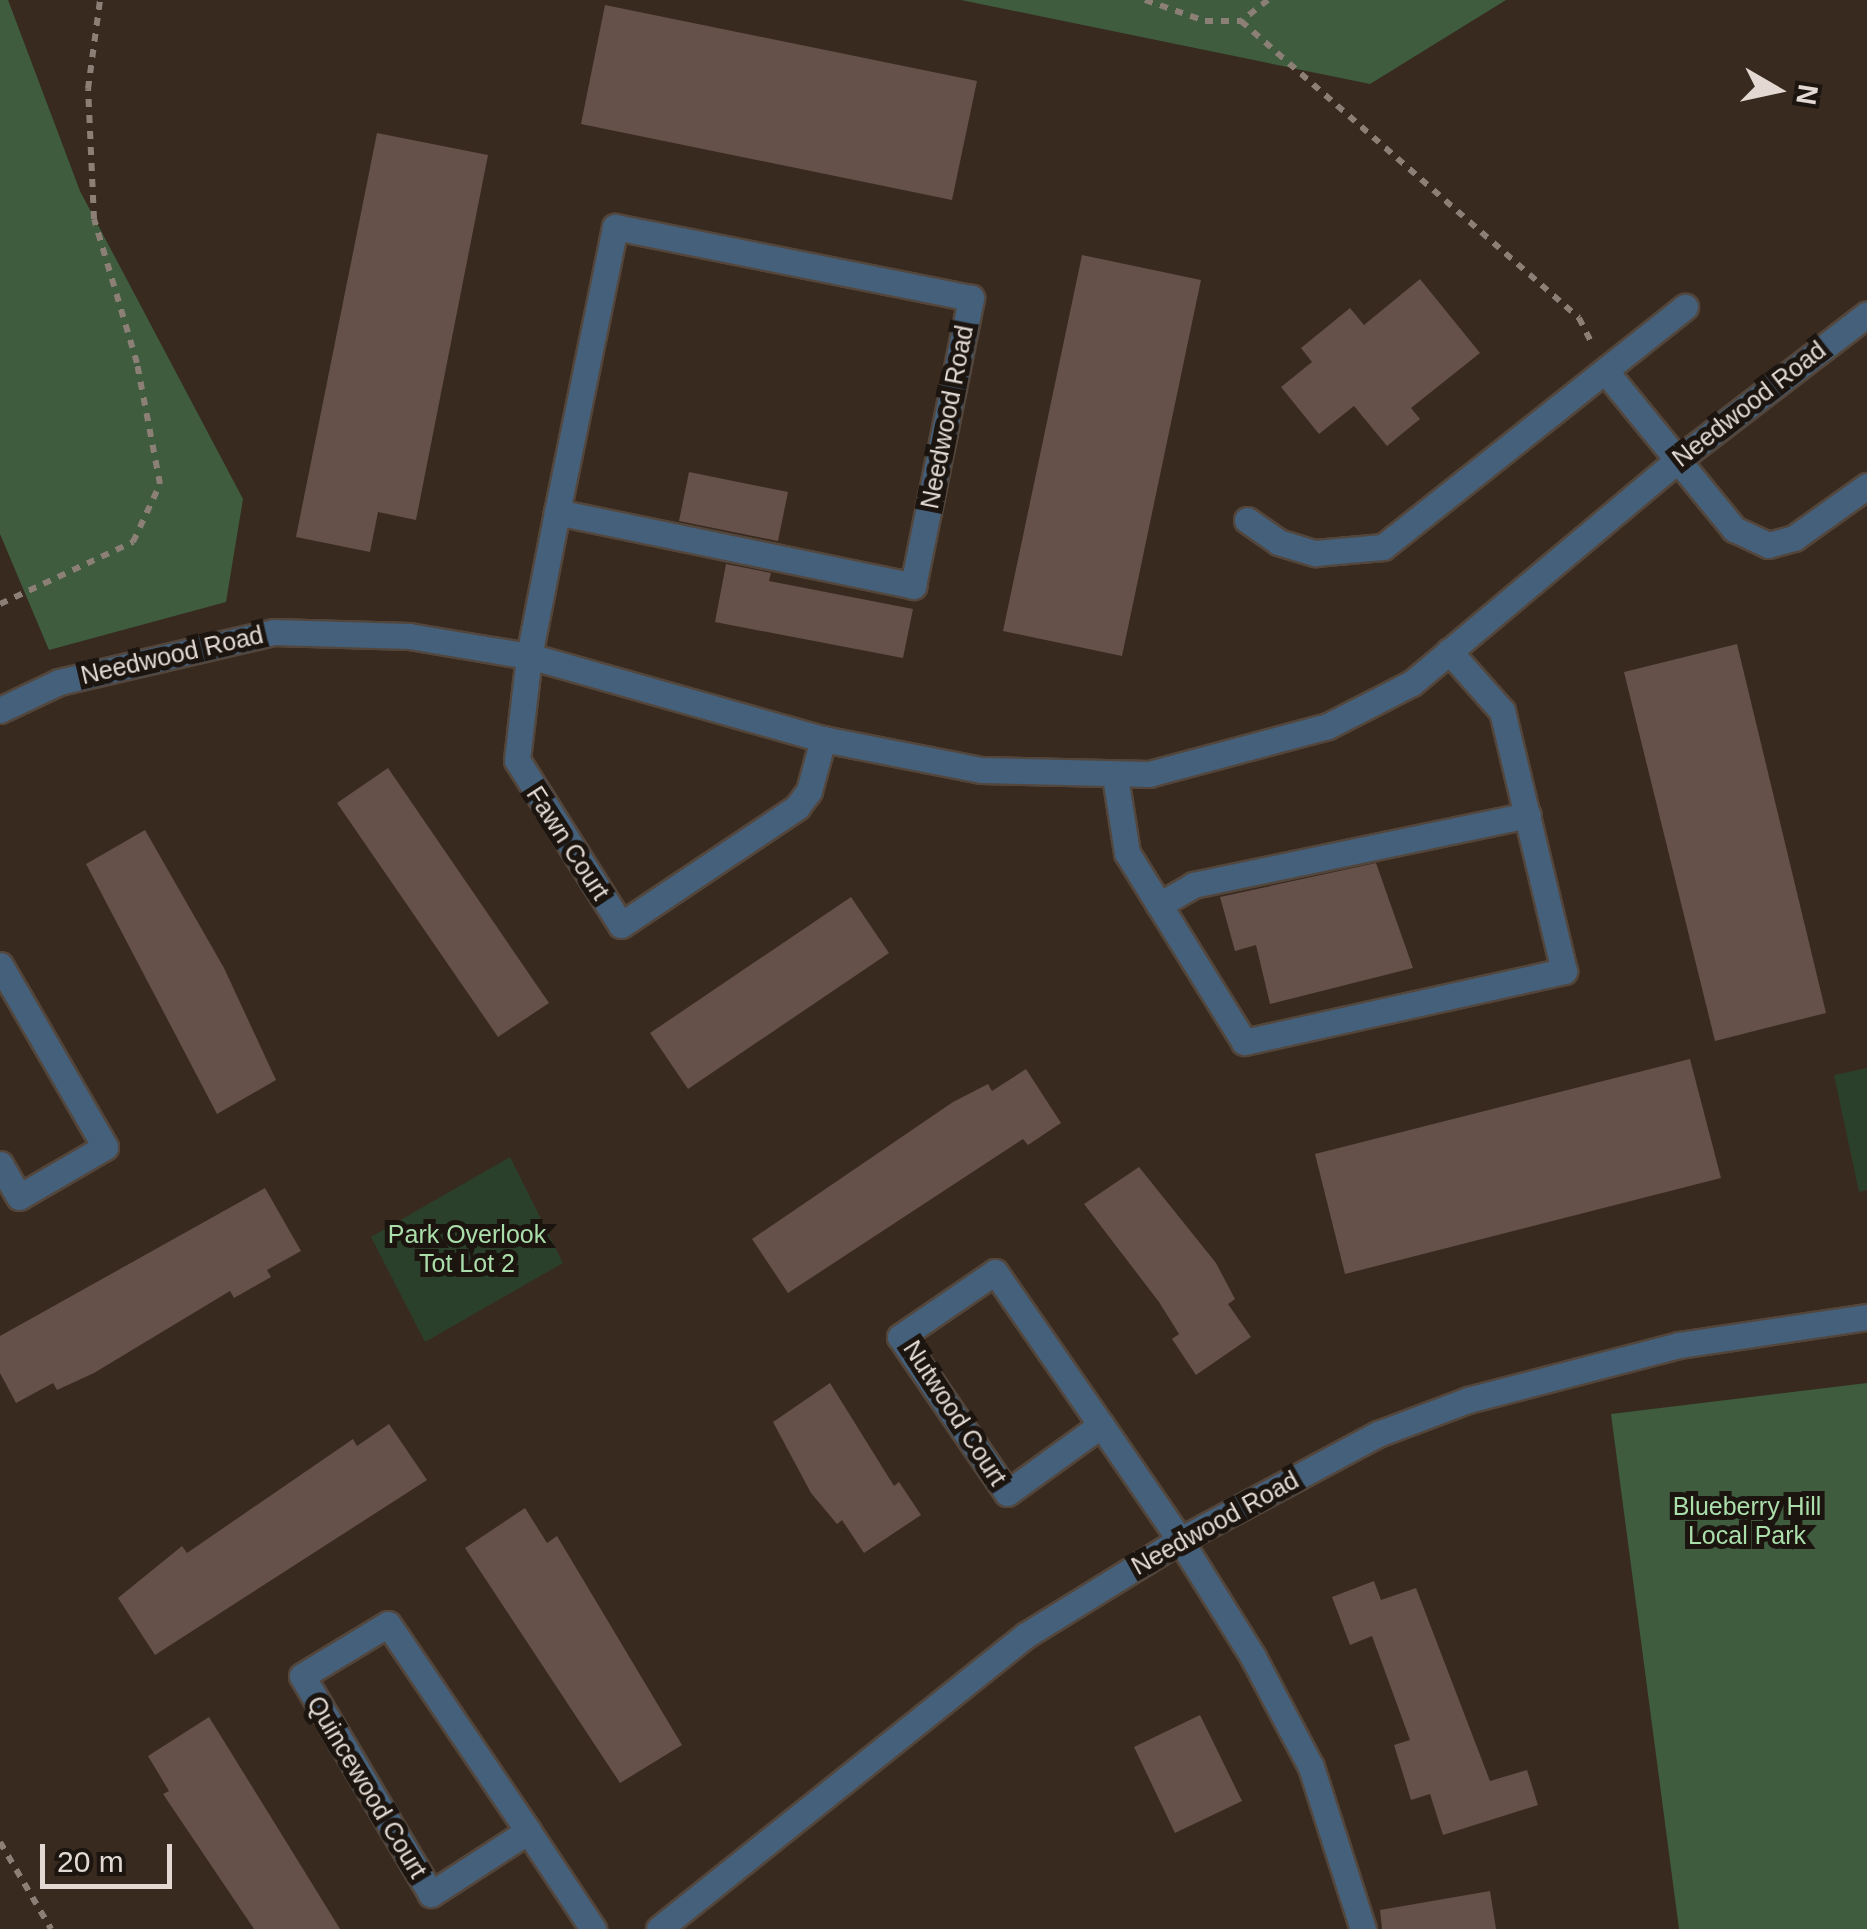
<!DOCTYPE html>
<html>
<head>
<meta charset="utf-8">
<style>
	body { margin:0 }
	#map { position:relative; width:1867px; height:1929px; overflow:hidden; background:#382a1f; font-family:Arial,sans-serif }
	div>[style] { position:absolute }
	.green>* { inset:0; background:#2b402b }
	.forest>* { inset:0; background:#3f5c3f }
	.building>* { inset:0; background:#65504a }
	.path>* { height:6px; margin-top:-3px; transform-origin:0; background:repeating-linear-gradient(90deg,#8b7f76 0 8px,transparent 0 16px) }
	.roads { filter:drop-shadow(2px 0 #53463c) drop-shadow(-2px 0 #53463c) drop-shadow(0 2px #53463c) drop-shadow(0 -2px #53463c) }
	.lane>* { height:25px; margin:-12.5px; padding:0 12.5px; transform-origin:12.5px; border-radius:12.5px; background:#45607b }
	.street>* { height:25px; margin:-12.5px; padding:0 12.5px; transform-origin:12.5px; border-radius:12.5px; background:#45607b }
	span { translate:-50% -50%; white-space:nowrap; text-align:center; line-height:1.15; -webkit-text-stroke:10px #1b140f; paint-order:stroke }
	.street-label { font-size:25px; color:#e3d9d2 }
	.park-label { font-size:25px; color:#aadeaa }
	.north { position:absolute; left:1727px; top:40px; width:100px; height:100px; -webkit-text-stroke:8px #1b140f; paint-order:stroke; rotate:99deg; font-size:28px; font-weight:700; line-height:40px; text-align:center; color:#e3d9d2 }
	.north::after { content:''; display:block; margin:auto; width:35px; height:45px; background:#e3d9d2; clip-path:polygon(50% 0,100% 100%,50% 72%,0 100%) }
	.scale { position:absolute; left:40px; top:1844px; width:132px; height:45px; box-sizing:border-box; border:5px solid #e3d9d2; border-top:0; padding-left:12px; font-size:30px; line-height:35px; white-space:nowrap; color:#e3d9d2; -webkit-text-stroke:8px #1b140f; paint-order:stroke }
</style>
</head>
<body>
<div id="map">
	<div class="green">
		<div style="clip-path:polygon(1867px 1068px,1867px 1190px,1859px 1192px,1834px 1075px)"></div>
		<div style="clip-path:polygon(510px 1157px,563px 1263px,425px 1342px,371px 1237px)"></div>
	</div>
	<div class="forest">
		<div style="clip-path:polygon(0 0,8px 0,80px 191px,243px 499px,226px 602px,49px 650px,0 534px)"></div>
		<div style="clip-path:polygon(961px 0,1506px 0,1370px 84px)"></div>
		<div style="clip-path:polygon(1867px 1383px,1867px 1929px,1679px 1929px,1611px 1414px)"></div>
	</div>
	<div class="building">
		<div style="clip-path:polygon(605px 5px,977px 81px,952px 200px,581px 124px)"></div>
		<div style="clip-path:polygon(377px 133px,488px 155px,416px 520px,378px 512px,370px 552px,296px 537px)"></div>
		<div style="clip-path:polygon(1082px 255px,1201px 280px,1122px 656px,1003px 631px)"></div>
		<div style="clip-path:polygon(1420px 279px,1480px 353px,1411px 408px,1420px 419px,1387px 446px,1354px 406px,1319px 434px,1281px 387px,1312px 362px,1301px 348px,1350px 308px,1364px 325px)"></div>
		<div style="clip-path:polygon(689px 472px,788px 492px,778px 541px,679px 521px)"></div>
		<div style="clip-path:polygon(726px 564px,771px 573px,769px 581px,913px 609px,903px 658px,715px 622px)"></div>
		<div style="clip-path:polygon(1737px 644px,1826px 1013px,1715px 1041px,1624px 672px)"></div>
		<div style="clip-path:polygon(388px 768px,549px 1003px,498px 1037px,337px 803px)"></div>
		<div style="clip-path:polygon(145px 830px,224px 968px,276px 1080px,217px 1114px,86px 864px)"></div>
		<div style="clip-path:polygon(1376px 863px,1413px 968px,1270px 1004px,1256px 945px,1235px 951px,1220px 897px)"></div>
		<div style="clip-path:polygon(851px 897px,889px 953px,688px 1089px,650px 1033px)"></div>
		<div style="clip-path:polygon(1690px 1059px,1721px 1178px,1345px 1274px,1315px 1154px)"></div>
		<div style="clip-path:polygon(1026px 1069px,1061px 1123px,1028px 1145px,1023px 1139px,788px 1293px,752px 1239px,953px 1102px,988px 1084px,992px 1091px)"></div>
		<div style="clip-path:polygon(1139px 1167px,1216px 1263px,1235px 1299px,1228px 1304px,1251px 1337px,1196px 1375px,1172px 1339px,1179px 1334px,1159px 1302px,1084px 1204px)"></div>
		<div style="clip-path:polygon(265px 1188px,301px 1251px,267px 1270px,271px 1277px,234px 1298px,230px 1291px,94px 1373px,57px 1390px,53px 1383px,16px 1403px,0 1373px,0 1336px)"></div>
		<div style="clip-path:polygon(830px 1383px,894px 1486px,899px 1482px,921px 1515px,864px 1553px,842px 1520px,837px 1524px,811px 1493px,773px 1422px)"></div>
		<div style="clip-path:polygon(389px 1424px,427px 1480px,155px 1655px,118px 1598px,182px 1546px,187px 1553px,353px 1439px,357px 1446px)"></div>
		<div style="clip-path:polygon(525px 1508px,547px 1543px,557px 1536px,682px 1745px,620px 1783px,465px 1548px)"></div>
		<div style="clip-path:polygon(1374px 1581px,1381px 1600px,1416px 1588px,1490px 1781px,1527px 1770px,1538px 1805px,1443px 1835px,1430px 1794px,1411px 1800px,1394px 1745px,1410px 1740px,1372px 1636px,1350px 1645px,1332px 1597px)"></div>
		<div style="clip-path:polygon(1200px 1715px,1242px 1801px,1175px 1833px,1134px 1747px)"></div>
		<div style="clip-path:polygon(209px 1717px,274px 1822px,340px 1929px,254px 1929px,163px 1794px,169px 1791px,148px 1756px)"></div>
		<div style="clip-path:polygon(1490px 1891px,1496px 1929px,1382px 1929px,1380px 1910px)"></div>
	</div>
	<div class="path">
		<div style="left:1145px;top:0;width:64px;rotate:19.3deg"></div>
		<div style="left:1205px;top:21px;width:36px"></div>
		<div style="left:1268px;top:0;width:34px;rotate:142deg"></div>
		<div style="left:1241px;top:21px;width:450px;rotate:41.3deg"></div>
		<div style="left:1579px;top:318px;width:25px;rotate:63deg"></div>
		<div style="left:0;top:604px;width:147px;rotate:-25deg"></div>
		<div style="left:133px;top:542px;width:64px;rotate:-65deg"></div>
		<div style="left:160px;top:484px;width:123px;rotate:-100.8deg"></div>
		<div style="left:137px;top:363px;width:150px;rotate:-106.6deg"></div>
		<div style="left:94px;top:219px;width:130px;rotate:-92.6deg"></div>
		<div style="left:88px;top:89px;width:90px;rotate:-82.3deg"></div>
		<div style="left:0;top:1842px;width:101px;rotate:59.6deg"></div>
	</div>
	<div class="roads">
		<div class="lane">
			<div style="left:1606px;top:372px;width:203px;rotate:50.8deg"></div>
			<div style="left:1734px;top:529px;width:38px;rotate:25deg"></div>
			<div style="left:1768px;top:545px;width:27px;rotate:-15deg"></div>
			<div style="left:1794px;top:538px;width:90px;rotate:-35.5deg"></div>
			<div style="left:1247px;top:520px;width:38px;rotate:35deg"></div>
			<div style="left:1278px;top:542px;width:39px;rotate:17deg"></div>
			<div style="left:1315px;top:553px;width:68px;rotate:-5deg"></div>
			<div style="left:1383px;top:547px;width:386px;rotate:-38.5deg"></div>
			<div style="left:1159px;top:905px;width:39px;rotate:-30deg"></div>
			<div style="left:1193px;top:885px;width:342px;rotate:-11.8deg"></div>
		</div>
		<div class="street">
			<div style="left:557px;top:512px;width:364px;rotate:11.7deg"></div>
			<div style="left:913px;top:586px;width:294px;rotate:-78.6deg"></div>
			<div style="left:971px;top:298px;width:363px;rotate:-168.7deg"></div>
			<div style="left:615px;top:227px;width:291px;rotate:101.5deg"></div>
			<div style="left:557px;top:512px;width:147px;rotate:101deg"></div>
			<div style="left:529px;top:656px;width:105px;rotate:96.6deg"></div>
			<div style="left:517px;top:760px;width:195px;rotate:57.8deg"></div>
			<div style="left:621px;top:925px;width:212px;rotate:-33.8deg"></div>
			<div style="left:797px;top:807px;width:20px;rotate:-53deg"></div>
			<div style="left:809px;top:791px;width:54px;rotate:-74.9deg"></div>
			<div style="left:0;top:710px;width:65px;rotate:-25.4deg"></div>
			<div style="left:59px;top:682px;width:221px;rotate:-13.1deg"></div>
			<div style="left:274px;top:632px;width:135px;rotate:1.7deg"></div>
			<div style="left:409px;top:636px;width:122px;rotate:9.5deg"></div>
			<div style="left:529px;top:656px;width:305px;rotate:15.8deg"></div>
			<div style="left:823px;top:739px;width:161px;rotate:11.1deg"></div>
			<div style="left:981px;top:770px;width:168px;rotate:1.4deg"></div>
			<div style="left:1149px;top:774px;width:185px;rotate:-15deg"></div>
			<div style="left:1328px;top:726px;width:94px;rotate:-27.1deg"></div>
			<div style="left:1412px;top:683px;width:349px;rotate:-40deg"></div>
			<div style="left:1679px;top:459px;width:237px;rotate:-37.6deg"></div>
			<div style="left:1115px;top:776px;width:78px;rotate:81.1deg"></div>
			<div style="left:1127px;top:853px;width:222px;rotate:58.2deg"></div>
			<div style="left:1244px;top:1042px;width:328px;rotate:-12.5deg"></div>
			<div style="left:1564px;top:971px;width:267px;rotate:-103.4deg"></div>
			<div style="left:1502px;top:711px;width:80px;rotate:-131.5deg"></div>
			<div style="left:0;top:965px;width:210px;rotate:60deg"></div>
			<div style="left:105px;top:1147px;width:99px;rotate:149.8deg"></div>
			<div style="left:19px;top:1197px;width:38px;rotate:-120deg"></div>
			<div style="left:1101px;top:1425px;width:116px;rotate:144.1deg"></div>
			<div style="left:1007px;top:1493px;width:189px;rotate:-124.4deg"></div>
			<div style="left:900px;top:1337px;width:115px;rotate:-34.4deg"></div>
			<div style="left:995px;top:1272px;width:186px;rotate:55.3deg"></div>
			<div style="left:1101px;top:1425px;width:140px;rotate:55.5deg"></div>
			<div style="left:1180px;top:1540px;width:138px;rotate:58deg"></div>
			<div style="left:1253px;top:1657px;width:124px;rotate:62.2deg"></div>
			<div style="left:1311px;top:1767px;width:170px;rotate:72.2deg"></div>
			<div style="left:528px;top:1831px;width:116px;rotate:147deg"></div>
			<div style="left:431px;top:1894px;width:253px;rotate:-120.6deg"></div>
			<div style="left:302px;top:1676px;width:100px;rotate:-31.2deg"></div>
			<div style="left:388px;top:1624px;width:250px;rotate:55.9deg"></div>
			<div style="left:528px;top:1831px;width:118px;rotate:56.4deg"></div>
			<div style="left:659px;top:1929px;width:470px;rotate:-38.7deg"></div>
			<div style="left:1026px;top:1635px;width:181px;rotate:-31.7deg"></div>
			<div style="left:1180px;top:1540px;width:225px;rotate:-28.2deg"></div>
			<div style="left:1378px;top:1434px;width:96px;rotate:-20.7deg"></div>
			<div style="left:1468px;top:1400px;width:218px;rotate:-14.6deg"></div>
			<div style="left:1679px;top:1345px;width:190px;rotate:-8.5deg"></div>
		</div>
	</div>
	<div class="street-label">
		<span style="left:1749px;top:404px;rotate:-38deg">Needwood Road</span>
		<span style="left:947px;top:417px;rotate:-79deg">Needwood Road</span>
		<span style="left:172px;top:655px;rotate:-13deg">Needwood Road</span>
		<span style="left:568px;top:843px;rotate:57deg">Fawn Court</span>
		<span style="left:955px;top:1413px;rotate:57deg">Nutwood Court</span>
		<span style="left:1215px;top:1523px;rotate:-29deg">Needwood Road</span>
		<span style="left:367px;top:1787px;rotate:59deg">Quincewood Court</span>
	</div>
	<div class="park-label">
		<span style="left:467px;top:1249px">Park Overlook<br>Tot Lot 2</span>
		<span style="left:1747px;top:1521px">Blueberry Hill<br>Local Park</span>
	</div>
	<div class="north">N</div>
	<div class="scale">20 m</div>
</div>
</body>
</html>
